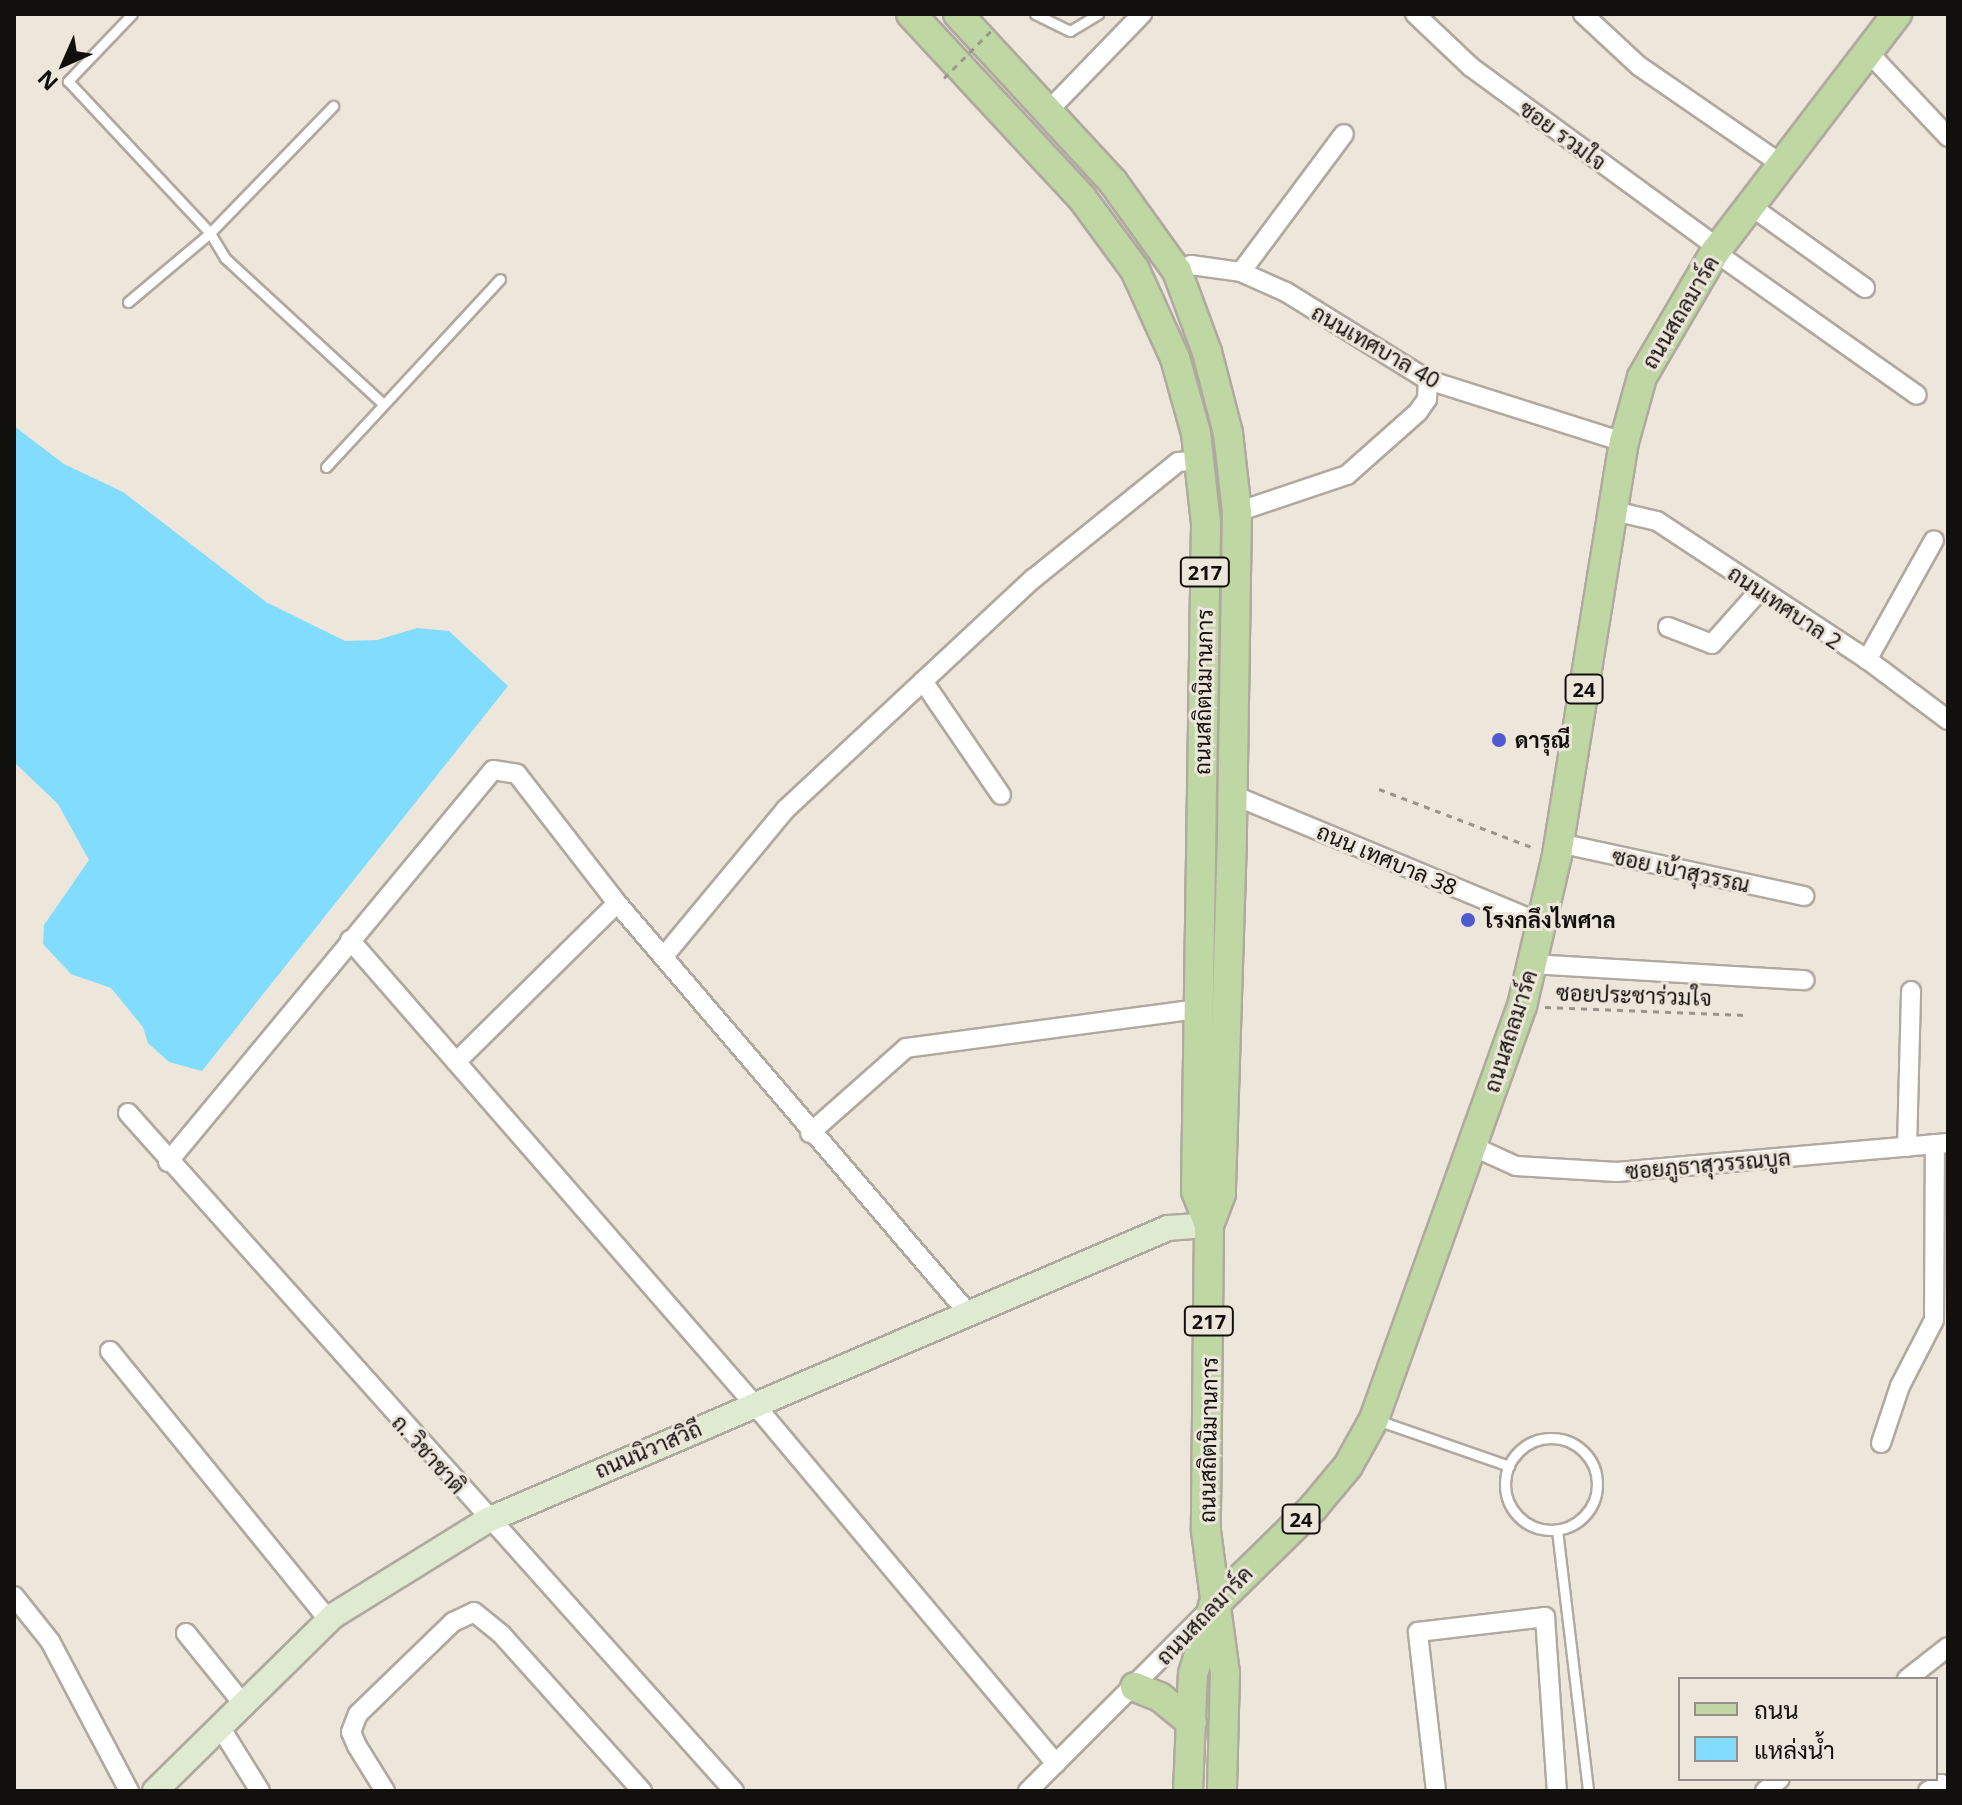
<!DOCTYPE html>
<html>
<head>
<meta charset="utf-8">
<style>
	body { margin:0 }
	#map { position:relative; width:1962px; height:1805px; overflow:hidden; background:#ede6db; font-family:"Noto Sans",Sarabun,sans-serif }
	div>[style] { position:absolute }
	.water>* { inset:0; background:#82dcfe }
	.path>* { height:3px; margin-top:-1.5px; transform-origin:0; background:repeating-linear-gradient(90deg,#99948c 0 6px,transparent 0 12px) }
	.roads { filter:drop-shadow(2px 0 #b0a99f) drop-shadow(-2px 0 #b0a99f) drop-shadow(0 2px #b0a99f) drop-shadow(0 -2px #b0a99f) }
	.service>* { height:9px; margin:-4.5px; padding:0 4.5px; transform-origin:4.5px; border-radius:4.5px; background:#fff }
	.service>.ring { margin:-4.5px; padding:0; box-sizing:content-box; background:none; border:9px solid #fff; border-radius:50% }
	.minor>* { height:18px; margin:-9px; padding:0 9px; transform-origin:9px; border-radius:9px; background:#fff }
	.secondary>* { height:24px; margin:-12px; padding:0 12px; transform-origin:12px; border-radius:12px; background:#dfebd1 }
	.primary>* { height:28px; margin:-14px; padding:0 14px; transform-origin:14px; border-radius:14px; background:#bed7a3 }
	.path-bridge>* { height:3px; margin-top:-1.5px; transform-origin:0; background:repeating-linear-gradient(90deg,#99948c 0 6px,transparent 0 12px) }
	.dots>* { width:22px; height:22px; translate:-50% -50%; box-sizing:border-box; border:4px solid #ede6db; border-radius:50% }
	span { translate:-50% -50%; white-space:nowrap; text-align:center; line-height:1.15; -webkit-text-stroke:6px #ede6db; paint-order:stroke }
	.shield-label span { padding:2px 6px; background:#ede6db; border:2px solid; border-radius:6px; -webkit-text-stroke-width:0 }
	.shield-label { font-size:20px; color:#12100d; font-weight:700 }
	.street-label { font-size:22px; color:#12100d }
	.poi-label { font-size:22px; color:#12100d; font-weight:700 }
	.left { translate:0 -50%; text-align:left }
	.frame { position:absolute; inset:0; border:16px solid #12100d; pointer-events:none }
	.legend { position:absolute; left:1678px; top:1677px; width:260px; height:104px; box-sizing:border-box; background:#ede6db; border:2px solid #959089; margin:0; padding:10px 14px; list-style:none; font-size:24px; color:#12100d }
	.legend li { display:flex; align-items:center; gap:16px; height:40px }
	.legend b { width:40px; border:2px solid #959089 }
	.north { position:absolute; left:24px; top:24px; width:80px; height:80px; -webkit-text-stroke:6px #ede6db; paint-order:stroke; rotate:225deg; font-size:22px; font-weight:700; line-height:32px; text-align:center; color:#12100d }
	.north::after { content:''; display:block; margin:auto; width:28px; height:36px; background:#12100d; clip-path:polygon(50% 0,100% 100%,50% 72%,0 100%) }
</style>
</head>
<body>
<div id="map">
	<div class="water">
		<div style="clip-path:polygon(14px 426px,64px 464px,123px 492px,266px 602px,345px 641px,377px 640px,417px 628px,449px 631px,508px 686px,202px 1071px,169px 1062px,148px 1043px,143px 1027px,111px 988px,71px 974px,43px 944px,44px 925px,89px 860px,58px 804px,14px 762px)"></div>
	</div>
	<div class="path">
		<div style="left:1379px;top:789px;width:166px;rotate:20.8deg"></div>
		<div style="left:1545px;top:1007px;width:201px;rotate:2.3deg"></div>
	</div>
	<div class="roads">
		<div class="service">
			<div style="left:132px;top:14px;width:93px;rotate:133.7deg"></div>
			<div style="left:68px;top:81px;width:208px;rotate:46.9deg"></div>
			<div style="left:210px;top:233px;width:29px;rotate:59deg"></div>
			<div style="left:225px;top:258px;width:214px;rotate:42.7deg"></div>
			<div style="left:1035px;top:14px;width:39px;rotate:26deg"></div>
			<div style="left:1070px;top:31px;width:33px;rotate:-31deg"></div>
			<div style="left:128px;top:302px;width:107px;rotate:-40.1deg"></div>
			<div style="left:210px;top:233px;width:177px;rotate:-45.9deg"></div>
			<div style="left:326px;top:467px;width:256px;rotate:-47.2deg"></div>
			<div style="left:1377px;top:1420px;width:140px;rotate:19.2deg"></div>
			<div class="ring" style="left:1505px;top:1438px;width:83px;height:83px"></div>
			<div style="left:1557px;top:1530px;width:263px;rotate:83.2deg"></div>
		</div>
		<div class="minor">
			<div style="left:1415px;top:14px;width:77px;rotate:43.4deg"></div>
			<div style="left:1471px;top:67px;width:306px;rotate:36.2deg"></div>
			<div style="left:1583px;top:14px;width:76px;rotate:42.9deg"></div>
			<div style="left:1639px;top:66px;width:176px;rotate:34.6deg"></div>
			<div style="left:1868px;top:52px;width:117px;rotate:46.7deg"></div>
			<div style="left:1049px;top:110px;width:134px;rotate:-45.9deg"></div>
			<div style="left:1752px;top:207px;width:139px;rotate:35.6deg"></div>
			<div style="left:1715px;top:252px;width:247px;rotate:35.3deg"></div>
			<div style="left:1177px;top:271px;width:15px;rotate:-23deg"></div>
			<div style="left:1191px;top:265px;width:50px;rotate:8deg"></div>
			<div style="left:1241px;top:272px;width:49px;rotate:24deg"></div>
			<div style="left:1286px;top:292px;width:167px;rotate:31.8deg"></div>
			<div style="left:1428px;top:380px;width:206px;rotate:17.6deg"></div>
			<div style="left:1241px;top:272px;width:172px;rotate:-53.3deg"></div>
			<div style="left:1614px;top:511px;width:44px;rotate:13.1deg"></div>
			<div style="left:1657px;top:521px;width:253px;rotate:33.4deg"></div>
			<div style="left:1868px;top:660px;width:100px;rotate:36.9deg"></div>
			<div style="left:1237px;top:512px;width:116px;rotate:-18.6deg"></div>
			<div style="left:1347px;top:475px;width:95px;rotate:-41.6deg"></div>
			<div style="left:1418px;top:412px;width:16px;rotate:-55deg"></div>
			<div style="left:1427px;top:399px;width:19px;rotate:-87deg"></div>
			<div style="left:1668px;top:627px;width:47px;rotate:21.1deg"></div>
			<div style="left:1712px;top:644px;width:72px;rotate:-48.4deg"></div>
			<div style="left:1867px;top:660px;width:137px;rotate:-60.8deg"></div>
			<div style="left:923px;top:681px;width:138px;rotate:55.6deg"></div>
			<div style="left:1233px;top:795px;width:334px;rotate:22.6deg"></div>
			<div style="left:1559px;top:843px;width:251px;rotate:12.2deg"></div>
			<div style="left:350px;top:940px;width:617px;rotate:48.95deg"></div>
			<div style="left:755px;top:1405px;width:468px;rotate:50deg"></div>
			<div style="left:664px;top:956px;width:191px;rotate:-50.3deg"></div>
			<div style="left:786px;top:809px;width:338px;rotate:-43deg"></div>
			<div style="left:1033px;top:579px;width:186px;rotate:-38.9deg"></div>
			<div style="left:1178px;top:462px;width:23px;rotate:-5deg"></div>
			<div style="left:1532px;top:964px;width:273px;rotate:3.4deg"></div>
			<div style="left:456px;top:1062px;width:226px;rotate:-44.6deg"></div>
			<div style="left:128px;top:1113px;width:909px;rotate:48.21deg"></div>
			<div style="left:810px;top:1133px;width:128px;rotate:-41.5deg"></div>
			<div style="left:906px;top:1048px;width:294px;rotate:-7.6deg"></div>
			<div style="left:1472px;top:1146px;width:48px;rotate:24.4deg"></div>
			<div style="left:1516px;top:1166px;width:101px;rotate:3.4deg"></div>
			<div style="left:1617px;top:1172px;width:332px;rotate:-5deg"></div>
			<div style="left:1907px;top:1147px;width:156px;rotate:-88.5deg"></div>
			<div style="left:168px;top:1162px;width:509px;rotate:-50.34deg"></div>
			<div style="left:493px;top:770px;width:24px;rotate:9deg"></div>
			<div style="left:517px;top:774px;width:163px;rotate:52.2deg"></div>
			<div style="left:617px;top:903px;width:541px;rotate:49.42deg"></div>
			<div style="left:110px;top:1351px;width:347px;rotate:50.9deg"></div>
			<div style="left:1881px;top:1443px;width:60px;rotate:-71.6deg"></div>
			<div style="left:1900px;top:1386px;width:74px;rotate:-62.7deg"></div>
			<div style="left:1934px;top:1320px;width:176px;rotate:-89.7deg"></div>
			<div style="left:14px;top:1596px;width:58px;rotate:51.3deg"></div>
			<div style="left:50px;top:1641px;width:170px;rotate:62.2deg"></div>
			<div style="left:186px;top:1633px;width:94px;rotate:51.1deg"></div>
			<div style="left:1907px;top:1679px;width:52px;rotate:-38deg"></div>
			<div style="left:222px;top:1730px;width:72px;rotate:58.1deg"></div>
			<div style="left:385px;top:1791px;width:53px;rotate:-121.9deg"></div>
			<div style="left:357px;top:1746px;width:15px;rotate:-113deg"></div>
			<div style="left:351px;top:1732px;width:19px;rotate:-69deg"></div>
			<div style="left:358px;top:1714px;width:132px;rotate:-44.1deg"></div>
			<div style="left:453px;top:1622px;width:23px;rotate:-25deg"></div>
			<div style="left:474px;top:1612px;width:36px;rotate:39deg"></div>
			<div style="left:502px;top:1635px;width:210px;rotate:48.1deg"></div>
			<div style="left:1028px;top:1791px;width:255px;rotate:-45deg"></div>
			<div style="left:1436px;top:1791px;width:160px;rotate:-96.5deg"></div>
			<div style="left:1418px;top:1632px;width:128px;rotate:-6.7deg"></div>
			<div style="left:1545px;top:1617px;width:174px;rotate:86.1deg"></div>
			<div style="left:1765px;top:1791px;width:19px;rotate:-39deg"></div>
			<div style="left:1928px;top:1791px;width:15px;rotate:-28deg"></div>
			<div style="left:1941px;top:1784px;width:9px;rotate:54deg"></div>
		</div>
		<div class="secondary">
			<div style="left:155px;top:1791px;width:250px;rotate:-44.5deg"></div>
			<div style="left:333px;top:1616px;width:182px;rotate:-31.8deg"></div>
			<div style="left:488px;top:1520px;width:740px;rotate:-23.24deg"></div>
			<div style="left:1168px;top:1228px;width:41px;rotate:-4.2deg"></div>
		</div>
		<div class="primary">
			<div style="left:911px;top:14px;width:251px;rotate:47.1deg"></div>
			<div style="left:1082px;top:198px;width:89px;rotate:53.6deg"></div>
			<div style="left:1135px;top:270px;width:97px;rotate:65.6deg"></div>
			<div style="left:1175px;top:358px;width:78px;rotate:74.4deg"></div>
			<div style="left:1196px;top:433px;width:91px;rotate:83.7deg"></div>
			<div style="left:1206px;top:523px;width:668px;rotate:90.86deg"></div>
			<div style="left:1196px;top:1191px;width:36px;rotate:69deg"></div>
			<div style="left:958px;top:14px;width:229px;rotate:47.3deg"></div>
			<div style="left:1113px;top:182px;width:110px;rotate:54.3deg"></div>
			<div style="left:1177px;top:271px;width:86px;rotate:69.7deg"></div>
			<div style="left:1207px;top:352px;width:84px;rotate:75.5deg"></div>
			<div style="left:1228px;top:433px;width:80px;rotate:83.5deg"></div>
			<div style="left:1237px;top:512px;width:326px;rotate:90.9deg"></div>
			<div style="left:1232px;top:838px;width:356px;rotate:91.8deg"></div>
			<div style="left:1221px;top:1194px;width:33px;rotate:111deg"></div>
			<div style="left:1209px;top:1225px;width:306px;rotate:90.6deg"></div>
			<div style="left:1206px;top:1531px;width:143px;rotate:82.4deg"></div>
			<div style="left:1225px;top:1673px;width:118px;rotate:91.5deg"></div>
			<div style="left:1135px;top:1687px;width:27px;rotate:22deg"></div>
			<div style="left:1160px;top:1697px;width:41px;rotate:39.1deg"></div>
			<div style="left:1188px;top:1791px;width:117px;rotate:-87.6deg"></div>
			<div style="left:1193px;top:1674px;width:71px;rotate:-73.6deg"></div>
			<div style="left:1213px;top:1606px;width:140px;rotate:-44.4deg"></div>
			<div style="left:1313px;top:1508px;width:55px;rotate:-50.2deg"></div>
			<div style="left:1348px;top:1466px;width:54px;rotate:-61deg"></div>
			<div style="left:1374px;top:1419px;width:439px;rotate:-70.3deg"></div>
			<div style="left:1522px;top:1006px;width:155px;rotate:-76.9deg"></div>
			<div style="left:1557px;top:855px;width:418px;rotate:-80.8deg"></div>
			<div style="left:1624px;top:442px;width:67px;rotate:-74.5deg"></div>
			<div style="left:1642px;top:377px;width:145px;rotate:-59.7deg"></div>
			<div style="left:1715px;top:252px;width:300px;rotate:-52.6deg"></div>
		</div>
	</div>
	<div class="path-bridge">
		<div style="left:944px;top:78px;width:71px;rotate:-45deg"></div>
	</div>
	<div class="dots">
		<div style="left:1499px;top:740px;background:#4e5ad0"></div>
		<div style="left:1468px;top:920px;background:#4e5ad0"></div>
	</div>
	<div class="shield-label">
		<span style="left:1205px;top:572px">217</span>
		<span style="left:1584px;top:689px">24</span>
		<span style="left:1209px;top:1321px">217</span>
		<span style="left:1301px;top:1519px">24</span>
	</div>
	<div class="street-label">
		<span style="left:1563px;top:135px;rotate:36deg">ซอย รวมใจ</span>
		<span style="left:1680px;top:312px;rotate:-59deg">ถนนสถลมาร์ค</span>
		<span style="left:1376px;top:346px;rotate:30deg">ถนนเทศบาล 40</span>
		<span style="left:1785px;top:607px;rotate:34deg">ถนนเทศบาล 2</span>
		<span style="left:1203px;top:692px;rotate:-89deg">ถนนสถิตนิมานการ</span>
		<span style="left:1387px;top:859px;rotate:23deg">ถนน เทศบาล 38</span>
		<span style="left:1681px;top:870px;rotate:12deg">ซอย เบ้าสุวรรณ</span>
		<span style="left:1634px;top:995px;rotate:2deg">ซอยประชาร่วมใจ</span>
		<span style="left:1510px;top:1031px;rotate:-72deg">ถนนสถลมาร์ค</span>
		<span style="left:1708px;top:1164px;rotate:-5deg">ซอยภูธาสุวรรณบูล</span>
		<span style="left:1208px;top:1440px;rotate:-89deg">ถนนสถิตนิมานการ</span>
		<span style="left:648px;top:1449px;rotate:-23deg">ถนนนิวาสวิถี</span>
		<span style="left:429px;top:1454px;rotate:48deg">ถ. วิชาชาติ</span>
		<span style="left:1204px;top:1615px;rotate:-46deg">ถนนสถลมาร์ค</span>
	</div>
	<div class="poi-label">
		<span class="left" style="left:1515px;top:740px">ดารุณี</span>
		<span class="left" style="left:1484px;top:920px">โรงกลึงไพศาล</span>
	</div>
	<div class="frame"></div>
	<ul class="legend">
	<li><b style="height:10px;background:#bed7a3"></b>ถนน</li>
	<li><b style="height:22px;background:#82dcfe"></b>แหล่งน้ำ</li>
	</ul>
	<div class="north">N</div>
</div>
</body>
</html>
